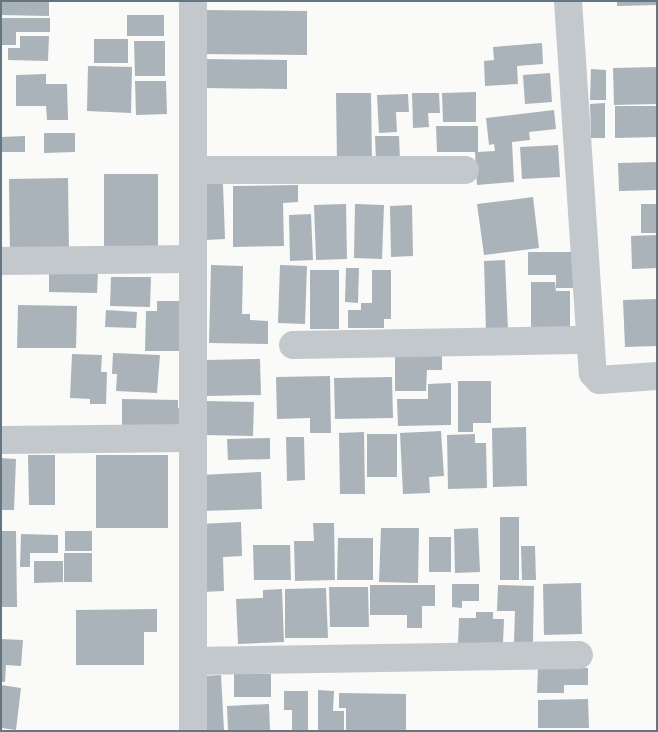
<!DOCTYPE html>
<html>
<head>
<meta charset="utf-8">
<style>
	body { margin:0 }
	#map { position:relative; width:658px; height:732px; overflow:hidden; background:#fafaf8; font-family:"Titillium Web",sans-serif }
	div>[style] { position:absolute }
	.building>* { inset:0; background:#aab3b9 }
	.minor>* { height:28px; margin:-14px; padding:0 14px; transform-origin:14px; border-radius:14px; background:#c3c8cc }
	span { translate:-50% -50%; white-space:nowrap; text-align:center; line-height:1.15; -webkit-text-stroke:5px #fff; paint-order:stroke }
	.frame { position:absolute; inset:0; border:2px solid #657683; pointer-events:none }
</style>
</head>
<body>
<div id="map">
	<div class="building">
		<div style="clip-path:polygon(1px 1px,49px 1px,49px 16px,1px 15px)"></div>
		<div style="clip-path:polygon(617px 1px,657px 1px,657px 5px,617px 6px)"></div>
		<div style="clip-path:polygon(199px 10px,307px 11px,307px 55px,199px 54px)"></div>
		<div style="clip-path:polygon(127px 15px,164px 15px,164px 36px,127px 36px)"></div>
		<div style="clip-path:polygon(1px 18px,50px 18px,50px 32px,16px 32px,16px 45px,1px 45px)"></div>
		<div style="clip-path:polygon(20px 36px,49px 36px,48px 61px,8px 60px,8px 48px,20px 48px)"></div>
		<div style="clip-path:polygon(94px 39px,128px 39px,128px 63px,94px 63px)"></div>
		<div style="clip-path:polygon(134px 41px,165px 41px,165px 76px,135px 76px)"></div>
		<div style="clip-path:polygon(542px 43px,543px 64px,517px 66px,518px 84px,485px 86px,484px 61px,494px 60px,493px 47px)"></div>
		<div style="clip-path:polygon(202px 59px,287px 60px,287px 89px,202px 88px)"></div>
		<div style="clip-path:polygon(88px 66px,132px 67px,131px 113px,87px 111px)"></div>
		<div style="clip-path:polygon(657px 67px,657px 104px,614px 105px,613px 68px)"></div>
		<div style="clip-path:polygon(591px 69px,606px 70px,606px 100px,590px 100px)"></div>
		<div style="clip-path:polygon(550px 73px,552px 102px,525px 104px,523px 75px)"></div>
		<div style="clip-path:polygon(46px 74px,46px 84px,67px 84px,68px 120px,47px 120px,46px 106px,16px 106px,16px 75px)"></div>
		<div style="clip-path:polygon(135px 81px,166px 81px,167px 114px,136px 115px)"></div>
		<div style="clip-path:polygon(476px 92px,476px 122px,443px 122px,442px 93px)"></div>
		<div style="clip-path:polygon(336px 93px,371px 93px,372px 161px,337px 161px)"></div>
		<div style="clip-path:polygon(412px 93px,439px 93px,440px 113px,428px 113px,429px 127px,413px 128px)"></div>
		<div style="clip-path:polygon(408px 94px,409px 112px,396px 112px,397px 132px,379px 133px,377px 95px)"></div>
		<div style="clip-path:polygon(605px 103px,605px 138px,591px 138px,590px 104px)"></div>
		<div style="clip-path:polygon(615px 106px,657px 106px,657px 137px,615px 138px)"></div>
		<div style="clip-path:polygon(554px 110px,556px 129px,529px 132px,530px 140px,512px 142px,514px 182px,477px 185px,475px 152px,437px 152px,436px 126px,478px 126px,478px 152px,495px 151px,494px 144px,489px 145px,486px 118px)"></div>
		<div style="clip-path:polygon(44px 133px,75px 133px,75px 152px,44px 153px)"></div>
		<div style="clip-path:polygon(25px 136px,25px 152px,1px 152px,1px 137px)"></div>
		<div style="clip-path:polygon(375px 136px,399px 136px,400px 161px,376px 162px)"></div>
		<div style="clip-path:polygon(558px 145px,560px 177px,522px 179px,520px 147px)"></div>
		<div style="clip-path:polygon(657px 162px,657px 190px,619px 191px,618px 163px)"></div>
		<div style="clip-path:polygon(104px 174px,158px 174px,158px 250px,104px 250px)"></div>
		<div style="clip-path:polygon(68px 178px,69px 252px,10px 254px,9px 179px)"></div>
		<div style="clip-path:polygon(205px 184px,223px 184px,225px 239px,206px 240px)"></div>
		<div style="clip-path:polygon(298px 185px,298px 202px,283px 203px,284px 246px,233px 247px,233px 186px)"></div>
		<div style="clip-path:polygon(533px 197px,539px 248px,484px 255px,477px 204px)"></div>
		<div style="clip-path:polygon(346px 204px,347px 259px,316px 260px,314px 205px)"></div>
		<div style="clip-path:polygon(355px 204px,384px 205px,382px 259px,354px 258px)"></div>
		<div style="clip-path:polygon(641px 204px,657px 204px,657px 233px,641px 233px)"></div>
		<div style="clip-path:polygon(412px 205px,413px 256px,391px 257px,390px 206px)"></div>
		<div style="clip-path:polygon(311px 214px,313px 260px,290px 261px,289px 215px)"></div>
		<div style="clip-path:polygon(657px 235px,657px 268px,632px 269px,631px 236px)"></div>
		<div style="clip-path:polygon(528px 252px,581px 252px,581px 288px,556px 288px,556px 275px,528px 275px)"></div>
		<div style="clip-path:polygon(505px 260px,508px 331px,486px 332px,484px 261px)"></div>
		<div style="clip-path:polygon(211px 265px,243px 266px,242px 314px,250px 314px,250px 320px,268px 321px,268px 344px,209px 343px)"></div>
		<div style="clip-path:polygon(280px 265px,307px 266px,305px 324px,278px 323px)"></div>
		<div style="clip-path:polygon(346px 268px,359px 268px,358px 303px,345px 302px)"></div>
		<div style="clip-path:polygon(310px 270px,339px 270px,339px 329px,310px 329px)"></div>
		<div style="clip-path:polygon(372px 270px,391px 270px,391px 319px,384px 319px,384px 328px,348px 328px,348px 310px,361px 310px,361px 303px,372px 303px)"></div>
		<div style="clip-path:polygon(49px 271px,98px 271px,97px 293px,49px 292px)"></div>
		<div style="clip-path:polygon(111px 277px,151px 277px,150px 307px,110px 306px)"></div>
		<div style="clip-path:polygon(531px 282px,555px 282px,556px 291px,570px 291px,570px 331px,531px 331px)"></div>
		<div style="clip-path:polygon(657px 299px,657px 346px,625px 347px,623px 300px)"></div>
		<div style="clip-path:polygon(157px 301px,180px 301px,180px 351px,145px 351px,146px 311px,157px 311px)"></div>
		<div style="clip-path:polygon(18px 305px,77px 306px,76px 348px,17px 348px)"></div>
		<div style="clip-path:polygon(106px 310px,137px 312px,136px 328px,105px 327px)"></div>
		<div style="clip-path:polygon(113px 353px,160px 355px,157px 393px,116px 391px,117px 374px,112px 374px)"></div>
		<div style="clip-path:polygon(72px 354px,102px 355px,101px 372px,107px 372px,106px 404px,90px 404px,90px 399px,70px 398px)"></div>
		<div style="clip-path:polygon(395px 354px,442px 355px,442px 370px,427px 370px,426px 391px,395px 391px)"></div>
		<div style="clip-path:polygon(260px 359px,261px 395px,207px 396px,206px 360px)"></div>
		<div style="clip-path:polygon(330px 376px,331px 433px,310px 433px,310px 418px,277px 419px,276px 377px)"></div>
		<div style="clip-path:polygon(392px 377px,393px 418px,335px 419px,334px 378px)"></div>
		<div style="clip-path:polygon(458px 381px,491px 381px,491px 423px,473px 423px,473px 432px,458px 432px)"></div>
		<div style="clip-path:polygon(451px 383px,451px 425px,398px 426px,397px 399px,428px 399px,428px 384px)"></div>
		<div style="clip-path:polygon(122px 399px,178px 400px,178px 408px,187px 408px,187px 429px,122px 428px)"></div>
		<div style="clip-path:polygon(205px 401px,254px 402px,253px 436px,204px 435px)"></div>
		<div style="clip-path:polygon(526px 427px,527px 486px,493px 487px,492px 428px)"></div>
		<div style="clip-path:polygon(441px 431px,444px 476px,429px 477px,430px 493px,403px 494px,400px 433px)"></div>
		<div style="clip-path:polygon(364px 432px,365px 494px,340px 494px,339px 433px)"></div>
		<div style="clip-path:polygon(367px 434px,397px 434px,397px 477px,367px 477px)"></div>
		<div style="clip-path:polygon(475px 434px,475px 443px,486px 443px,487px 488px,448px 489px,447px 435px)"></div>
		<div style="clip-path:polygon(286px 437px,304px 437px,305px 480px,287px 481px)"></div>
		<div style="clip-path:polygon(270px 438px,270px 459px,228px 460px,227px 439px)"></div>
		<div style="clip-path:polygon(28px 455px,55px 455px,55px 505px,29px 505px)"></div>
		<div style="clip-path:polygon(96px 455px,168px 455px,168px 528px,96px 528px)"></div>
		<div style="clip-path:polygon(1px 458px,16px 459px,14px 510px,1px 510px)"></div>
		<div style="clip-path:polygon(261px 472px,262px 509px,202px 511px,200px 475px)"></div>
		<div style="clip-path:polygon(500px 517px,519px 517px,519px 580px,500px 580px)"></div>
		<div style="clip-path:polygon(241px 522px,242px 556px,223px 557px,224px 591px,201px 592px,199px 524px)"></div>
		<div style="clip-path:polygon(313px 523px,334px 523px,335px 580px,295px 581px,294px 541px,314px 541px)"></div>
		<div style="clip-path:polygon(381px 528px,419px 528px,418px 583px,379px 582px)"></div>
		<div style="clip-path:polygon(478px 528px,480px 572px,455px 573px,454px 529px)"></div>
		<div style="clip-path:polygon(1px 531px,16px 531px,17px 607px,1px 607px)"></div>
		<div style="clip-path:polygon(65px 531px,92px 531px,92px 551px,65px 551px)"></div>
		<div style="clip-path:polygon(21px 534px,58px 535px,58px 553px,30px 553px,30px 567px,20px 567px)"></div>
		<div style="clip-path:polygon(429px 537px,451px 537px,451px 572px,429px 572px)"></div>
		<div style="clip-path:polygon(338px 538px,373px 538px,373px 580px,337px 580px)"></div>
		<div style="clip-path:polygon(253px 545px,290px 545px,291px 580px,254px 580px)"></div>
		<div style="clip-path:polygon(521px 546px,535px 546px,536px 580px,522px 580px)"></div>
		<div style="clip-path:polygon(64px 553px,92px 553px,92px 582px,64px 582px)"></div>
		<div style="clip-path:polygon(34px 561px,63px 561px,63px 582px,34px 583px)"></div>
		<div style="clip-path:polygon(581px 583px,582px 634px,544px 635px,543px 584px)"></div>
		<div style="clip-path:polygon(452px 584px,479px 584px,479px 601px,462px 601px,462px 608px,452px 607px)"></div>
		<div style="clip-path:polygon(370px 585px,435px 585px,435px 606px,422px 606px,422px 628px,407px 628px,407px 615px,370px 615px)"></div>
		<div style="clip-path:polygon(498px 585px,534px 586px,533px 642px,514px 642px,515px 611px,497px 611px)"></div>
		<div style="clip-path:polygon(329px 587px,368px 587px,369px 627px,330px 627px)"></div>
		<div style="clip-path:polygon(326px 588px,328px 638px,285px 638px,285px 589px)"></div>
		<div style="clip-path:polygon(282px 589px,284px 642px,238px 644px,236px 599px,263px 598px,263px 590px)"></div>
		<div style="clip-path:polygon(157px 609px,157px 632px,144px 632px,144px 665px,76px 665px,76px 610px)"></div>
		<div style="clip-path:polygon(476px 612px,493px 612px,493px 619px,504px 619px,503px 643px,458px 643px,459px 618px,476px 618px)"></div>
		<div style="clip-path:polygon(1px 639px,23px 640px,21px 666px,6px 665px,5px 682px,1px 682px)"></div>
		<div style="clip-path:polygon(538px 667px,588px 668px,588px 685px,564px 685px,564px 693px,537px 693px)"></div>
		<div style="clip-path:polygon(234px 674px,271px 674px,271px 697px,234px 697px)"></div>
		<div style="clip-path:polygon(221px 675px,224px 731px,205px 731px,202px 676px)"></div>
		<div style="clip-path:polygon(1px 685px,21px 688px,16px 730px,1px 728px)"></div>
		<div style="clip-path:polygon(318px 690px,334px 691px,333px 711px,344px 711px,344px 731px,318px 731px)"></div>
		<div style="clip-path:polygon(284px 691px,308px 691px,308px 730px,292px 730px,292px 710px,284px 710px)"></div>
		<div style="clip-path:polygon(339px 693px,406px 694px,406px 731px,346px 731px,346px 708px,339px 708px)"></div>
		<div style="clip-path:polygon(588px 699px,589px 728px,538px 728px,538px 700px)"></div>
		<div style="clip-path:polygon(269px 704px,270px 731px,228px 731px,227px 706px)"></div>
	</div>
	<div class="minor">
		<div style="left:568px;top:1px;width:373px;rotate:86.2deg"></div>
		<div style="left:593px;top:373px;width:9px;rotate:49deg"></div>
		<div style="left:599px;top:380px;width:58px;rotate:-3.9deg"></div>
		<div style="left:193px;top:170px;width:272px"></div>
		<div style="left:1px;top:261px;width:192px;rotate:-0.6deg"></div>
		<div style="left:293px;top:345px;width:297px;rotate:-1deg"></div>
		<div style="left:1px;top:440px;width:192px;rotate:-0.6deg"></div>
		<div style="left:193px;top:661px;width:386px;rotate:-0.9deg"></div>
		<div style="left:193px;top:731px;width:730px;rotate:-90deg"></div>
	</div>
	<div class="frame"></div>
</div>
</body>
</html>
